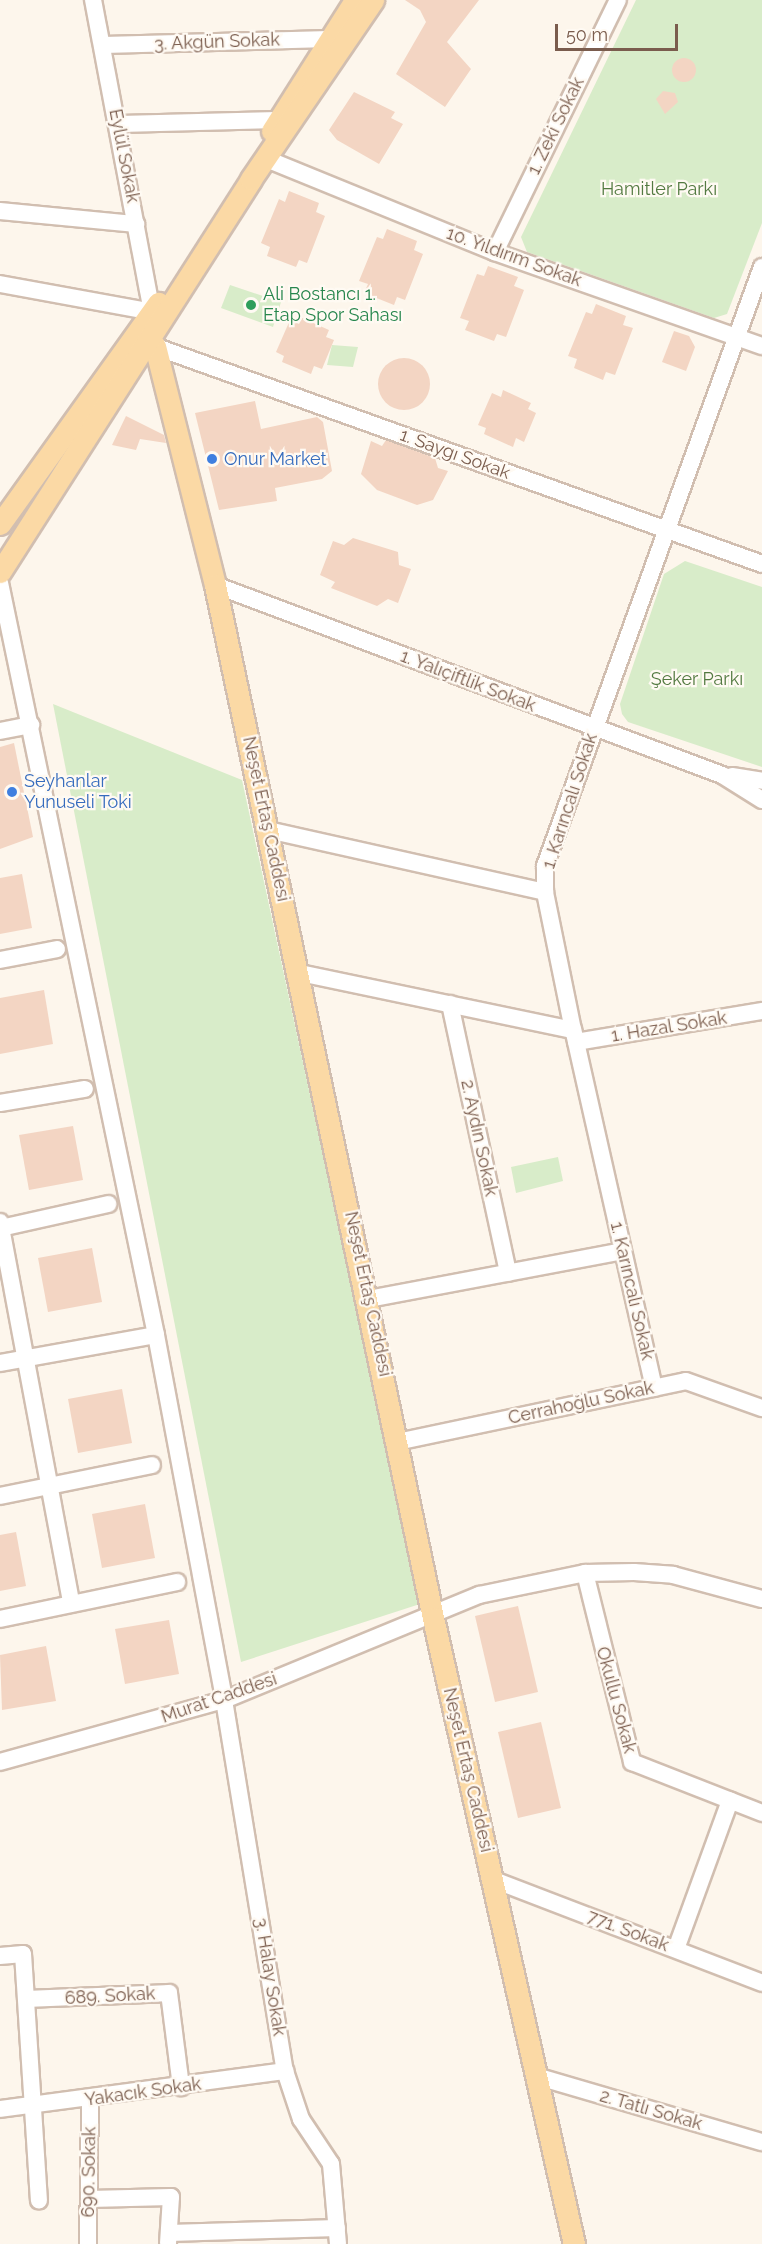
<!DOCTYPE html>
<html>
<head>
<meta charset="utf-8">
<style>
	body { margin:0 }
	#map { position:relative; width:762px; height:2244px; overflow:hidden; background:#fdf6ec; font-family:Raleway,sans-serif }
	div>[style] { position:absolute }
	.green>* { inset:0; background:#d8ecc9 }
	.building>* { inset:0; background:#f3d5c3 }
	.round { border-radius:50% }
	.roads { filter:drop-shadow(2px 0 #d1beb0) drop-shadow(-2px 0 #d1beb0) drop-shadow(0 2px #d1beb0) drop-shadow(0 -2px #d1beb0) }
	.minor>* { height:16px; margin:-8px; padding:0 8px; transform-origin:8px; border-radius:8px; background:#fff }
	.major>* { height:21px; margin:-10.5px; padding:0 10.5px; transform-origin:10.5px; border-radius:10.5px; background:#fbd9a5 }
	.dots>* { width:16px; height:16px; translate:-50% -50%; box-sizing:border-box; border:3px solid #fffaf3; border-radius:50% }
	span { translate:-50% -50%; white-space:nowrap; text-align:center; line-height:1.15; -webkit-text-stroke:4.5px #fffaf3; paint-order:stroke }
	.street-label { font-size:18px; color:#7a5c4d }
	.park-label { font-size:18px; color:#537a41 }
	.leisure-label { font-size:18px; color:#27864d }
	.left { translate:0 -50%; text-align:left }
	.shop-label { font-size:18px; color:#366cbe }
	.scale { position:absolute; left:555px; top:24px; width:123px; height:27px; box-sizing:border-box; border:3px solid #7a5c4d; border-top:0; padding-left:8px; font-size:18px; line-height:21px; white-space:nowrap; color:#7a5c4d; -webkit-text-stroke:4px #fffaf3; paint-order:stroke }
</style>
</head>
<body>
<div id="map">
	<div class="green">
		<div style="clip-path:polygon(636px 0,762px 0,762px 223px,727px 314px,714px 318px,527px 252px,521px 237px)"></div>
		<div style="clip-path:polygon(230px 285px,281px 302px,273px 327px,221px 308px)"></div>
		<div style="clip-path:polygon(332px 345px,358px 347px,353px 367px,327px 365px)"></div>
		<div style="clip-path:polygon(685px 561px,762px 587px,762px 767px,628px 722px,622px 714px,620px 704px,664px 574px)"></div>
		<div style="clip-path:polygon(53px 704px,242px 780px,420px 1604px,241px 1662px)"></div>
		<div style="clip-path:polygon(558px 1157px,563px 1181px,516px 1193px,511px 1167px)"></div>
	</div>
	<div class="building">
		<div style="clip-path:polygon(405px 0,479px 0,447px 42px,471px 69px,445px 107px,396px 74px,426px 22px,420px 10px)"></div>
		<div class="round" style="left:672px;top:58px;width:24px;height:24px"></div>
		<div style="clip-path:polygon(663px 91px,675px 93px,678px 102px,665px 114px,656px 99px)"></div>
		<div style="clip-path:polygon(354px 92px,395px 112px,391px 118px,403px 124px,379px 164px,337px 140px,329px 130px)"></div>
		<div style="clip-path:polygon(289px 191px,319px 203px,316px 212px,325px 216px,307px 263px,299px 260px,296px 267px,267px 256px,270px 247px,261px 243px,279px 199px,285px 202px)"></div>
		<div style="clip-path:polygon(387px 229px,417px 241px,414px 250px,423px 254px,405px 300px,397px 297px,394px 305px,364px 293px,368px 284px,359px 281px,377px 237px,383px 239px)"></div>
		<div style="clip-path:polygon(488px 266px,518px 277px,514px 286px,524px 290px,506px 337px,497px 334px,494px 341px,465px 330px,469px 321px,460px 318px,477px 274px,484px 276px)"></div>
		<div style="clip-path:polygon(596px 304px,626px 316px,623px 325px,633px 328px,615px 375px,606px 372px,603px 380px,574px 368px,577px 359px,568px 356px,586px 312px,592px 314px)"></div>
		<div style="clip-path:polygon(302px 318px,329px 330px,326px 337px,334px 340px,322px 369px,314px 366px,311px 374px,282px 362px,284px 356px,276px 352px,290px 320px,299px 324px)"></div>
		<div style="clip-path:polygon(674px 331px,689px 336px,695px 347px,686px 371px,662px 362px)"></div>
		<div class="round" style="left:378px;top:358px;width:52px;height:52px"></div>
		<div style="clip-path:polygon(503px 390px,531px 403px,528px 409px,536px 413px,524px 442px,516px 438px,513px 447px,484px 434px,486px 428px,478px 425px,492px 393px,501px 397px)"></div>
		<div style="clip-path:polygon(255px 401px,261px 429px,317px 417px,323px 422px,332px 471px,322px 479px,275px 488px,277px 501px,219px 510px,195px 413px)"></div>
		<div style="clip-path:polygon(126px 416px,164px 435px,166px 443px,140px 439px,136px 450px,112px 445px)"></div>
		<div style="clip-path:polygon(386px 440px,435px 458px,438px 468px,448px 471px,433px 500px,417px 505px,377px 490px,361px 474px,371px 441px,382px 446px)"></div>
		<div style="clip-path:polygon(353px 538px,398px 552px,399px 565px,411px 569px,398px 603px,388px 599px,377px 606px,331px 588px,335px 582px,320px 575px,333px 541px,344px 545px)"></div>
		<div style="clip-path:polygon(14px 743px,33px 837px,0 849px,0 747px)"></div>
		<div style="clip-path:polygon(22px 874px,32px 928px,0 934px,0 878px)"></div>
		<div style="clip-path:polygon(44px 990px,53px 1044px,0 1054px,0 998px)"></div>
		<div style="clip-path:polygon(73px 1126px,83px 1180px,29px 1190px,19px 1135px)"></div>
		<div style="clip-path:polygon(92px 1248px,102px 1302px,48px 1312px,38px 1258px)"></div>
		<div style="clip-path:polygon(122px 1389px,132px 1443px,78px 1453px,68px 1399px)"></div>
		<div style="clip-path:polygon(145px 1504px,155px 1558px,102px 1568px,92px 1514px)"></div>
		<div style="clip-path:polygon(16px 1532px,26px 1586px,0 1591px,0 1535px)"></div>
		<div style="clip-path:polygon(518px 1606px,538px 1692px,495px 1702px,475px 1616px)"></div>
		<div style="clip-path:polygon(169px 1620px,179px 1674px,125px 1684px,115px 1629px)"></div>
		<div style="clip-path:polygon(46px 1646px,56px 1701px,2px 1710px,0 1655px)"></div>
		<div style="clip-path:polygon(541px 1722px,561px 1808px,518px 1818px,498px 1732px)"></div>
	</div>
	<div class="roads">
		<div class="minor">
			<div style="left:102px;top:45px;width:229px;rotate:-1.5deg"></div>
			<div style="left:118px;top:124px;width:161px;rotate:-1.4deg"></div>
			<div style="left:269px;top:160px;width:244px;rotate:22.2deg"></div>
			<div style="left:495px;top:252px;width:283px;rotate:19.4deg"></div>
			<div style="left:0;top:211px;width:137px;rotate:5.5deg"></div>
			<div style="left:495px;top:252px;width:280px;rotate:-64deg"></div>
			<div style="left:0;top:284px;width:155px;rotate:10.4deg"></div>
			<div style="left:152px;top:312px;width:318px;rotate:-100.7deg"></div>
			<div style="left:148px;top:344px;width:652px;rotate:19.71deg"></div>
			<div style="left:0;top:583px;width:768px;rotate:78.28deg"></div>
			<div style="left:156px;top:1335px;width:371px;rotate:79.4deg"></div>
			<div style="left:224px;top:1700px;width:376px;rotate:80.7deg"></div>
			<div style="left:285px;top:2071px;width:51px;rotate:71.6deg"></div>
			<div style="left:301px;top:2119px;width:54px;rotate:56.3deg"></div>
			<div style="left:331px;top:2164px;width:80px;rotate:85deg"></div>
			<div style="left:215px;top:585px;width:541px;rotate:20.54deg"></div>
			<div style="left:722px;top:775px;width:47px;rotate:32deg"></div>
			<div style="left:0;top:731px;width:32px;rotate:-11deg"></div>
			<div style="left:732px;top:776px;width:30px;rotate:9deg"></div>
			<div style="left:268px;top:830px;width:284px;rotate:12.6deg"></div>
			<div style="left:0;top:960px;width:58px;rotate:-10.9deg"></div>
			<div style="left:300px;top:973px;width:279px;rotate:11.8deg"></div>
			<div style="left:450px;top:1004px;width:275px;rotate:77.8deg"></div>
			<div style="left:576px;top:1042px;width:189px;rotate:-9.5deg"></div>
			<div style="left:0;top:1103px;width:86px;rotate:-9.4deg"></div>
			<div style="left:0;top:1222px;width:388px;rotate:79.4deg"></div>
			<div style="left:1px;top:1228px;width:110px;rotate:-12.6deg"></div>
			<div style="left:369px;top:1299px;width:258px;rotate:-10.7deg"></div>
			<div style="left:0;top:1363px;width:158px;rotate:-10.2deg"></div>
			<div style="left:654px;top:1388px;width:367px;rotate:-102.7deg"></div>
			<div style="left:573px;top:1030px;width:141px;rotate:-101.5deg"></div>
			<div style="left:545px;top:892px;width:26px;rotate:-90deg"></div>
			<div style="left:545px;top:866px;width:637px;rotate:-70.09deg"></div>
			<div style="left:397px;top:1442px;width:295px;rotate:-11.9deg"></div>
			<div style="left:686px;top:1381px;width:81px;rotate:19.6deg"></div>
			<div style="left:0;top:1496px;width:155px;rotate:-11.5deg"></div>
			<div style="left:585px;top:1573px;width:195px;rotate:76deg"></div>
			<div style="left:632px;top:1762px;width:140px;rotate:21.4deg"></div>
			<div style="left:0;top:1619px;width:181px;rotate:-11.8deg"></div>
			<div style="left:0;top:1762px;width:232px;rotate:-15.5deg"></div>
			<div style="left:224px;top:1700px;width:276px;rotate:-22.4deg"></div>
			<div style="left:479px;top:1595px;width:108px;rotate:-11.7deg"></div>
			<div style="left:585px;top:1573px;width:49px;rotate:-1.2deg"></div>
			<div style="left:634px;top:1572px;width:39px;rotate:4deg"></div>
			<div style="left:673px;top:1575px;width:92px;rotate:15.1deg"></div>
			<div style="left:494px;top:1880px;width:287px;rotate:21deg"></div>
			<div style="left:676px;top:1949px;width:158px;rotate:-70deg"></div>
			<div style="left:0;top:1956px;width:23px;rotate:-5deg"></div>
			<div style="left:23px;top:1954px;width:247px;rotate:86.3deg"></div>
			<div style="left:28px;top:1999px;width:141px;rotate:-2.4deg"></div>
			<div style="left:169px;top:1993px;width:95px;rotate:82.7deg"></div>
			<div style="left:539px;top:2077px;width:232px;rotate:16.3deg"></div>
			<div style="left:0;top:2109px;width:288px;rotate:-7.6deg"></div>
			<div style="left:89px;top:2199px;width:82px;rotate:-1.4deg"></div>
			<div style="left:171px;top:2197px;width:46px;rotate:93.7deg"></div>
			<div style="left:169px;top:2233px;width:168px;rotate:-1.7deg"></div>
			<div style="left:88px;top:2244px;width:144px;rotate:-89.2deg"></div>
		</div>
		<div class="major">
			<div style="left:272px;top:131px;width:155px;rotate:-57.6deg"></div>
			<div style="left:155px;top:346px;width:246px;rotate:75.9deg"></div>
			<div style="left:215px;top:585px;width:1056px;rotate:78.08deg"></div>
			<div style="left:433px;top:1618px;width:642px;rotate:77.31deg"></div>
			<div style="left:0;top:524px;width:272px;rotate:-54.4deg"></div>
			<div style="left:0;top:572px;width:466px;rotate:-57.4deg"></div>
			<div style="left:251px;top:179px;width:217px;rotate:-55.7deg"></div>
		</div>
	</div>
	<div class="dots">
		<div style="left:251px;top:305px;background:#2e9e5b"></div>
		<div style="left:212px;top:459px;background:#3f7fe0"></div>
		<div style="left:12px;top:792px;background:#3f7fe0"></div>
	</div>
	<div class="street-label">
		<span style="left:217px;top:42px;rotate:-2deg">3. Akgün Sokak</span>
		<span style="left:556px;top:126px;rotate:-64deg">1. Zeki Sokak</span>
		<span style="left:124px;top:156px;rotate:79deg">Eylül Sokak</span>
		<span style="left:514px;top:257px;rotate:20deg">10. Yıldırım Sokak</span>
		<span style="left:455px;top:454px;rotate:20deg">1. Saygı Sokak</span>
		<span style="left:468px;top:681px;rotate:21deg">1. Yalıçiftlik Sokak</span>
		<span style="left:570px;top:801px;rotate:-72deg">1. Karıncalı Sokak</span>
		<span style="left:266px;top:819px;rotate:78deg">Neşet Ertaş Caddesi</span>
		<span style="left:669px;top:1027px;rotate:-9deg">1. Hazal Sokak</span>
		<span style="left:479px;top:1138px;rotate:78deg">2. Aydın Sokak</span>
		<span style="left:632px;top:1291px;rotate:77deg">1. Karıncalı Sokak</span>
		<span style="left:368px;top:1294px;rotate:78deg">Neşet Ertaş Caddesi</span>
		<span style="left:581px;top:1403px;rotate:-12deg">Cerrahoğlu Sokak</span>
		<span style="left:219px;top:1698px;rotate:-19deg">Murat Caddesi</span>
		<span style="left:616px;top:1700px;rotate:75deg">Okullu Sokak</span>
		<span style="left:468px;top:1770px;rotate:77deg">Neşet Ertaş Caddesi</span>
		<span style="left:628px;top:1931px;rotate:21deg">771. Sokak</span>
		<span style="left:270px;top:1977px;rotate:81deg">3. Halay Sokak</span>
		<span style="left:110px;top:1996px;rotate:-3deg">689. Sokak</span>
		<span style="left:143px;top:2092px;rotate:-8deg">Yakacık Sokak</span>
		<span style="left:651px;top:2110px;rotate:16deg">2. Tatlı Sokak</span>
		<span style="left:89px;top:2172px;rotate:-89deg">690. Sokak</span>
	</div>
	<div class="park-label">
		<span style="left:659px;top:189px">Hamitler Parkı</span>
		<span style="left:697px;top:679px">Şeker Parkı</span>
	</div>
	<div class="leisure-label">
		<span class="left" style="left:263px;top:305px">Ali Bostancı 1.<br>Etap Spor Sahası</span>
	</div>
	<div class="shop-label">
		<span class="left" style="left:224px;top:459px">Onur Market</span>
		<span class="left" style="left:24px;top:792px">Seyhanlar<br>Yunuseli Toki</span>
	</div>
	<div class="scale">50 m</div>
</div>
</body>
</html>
